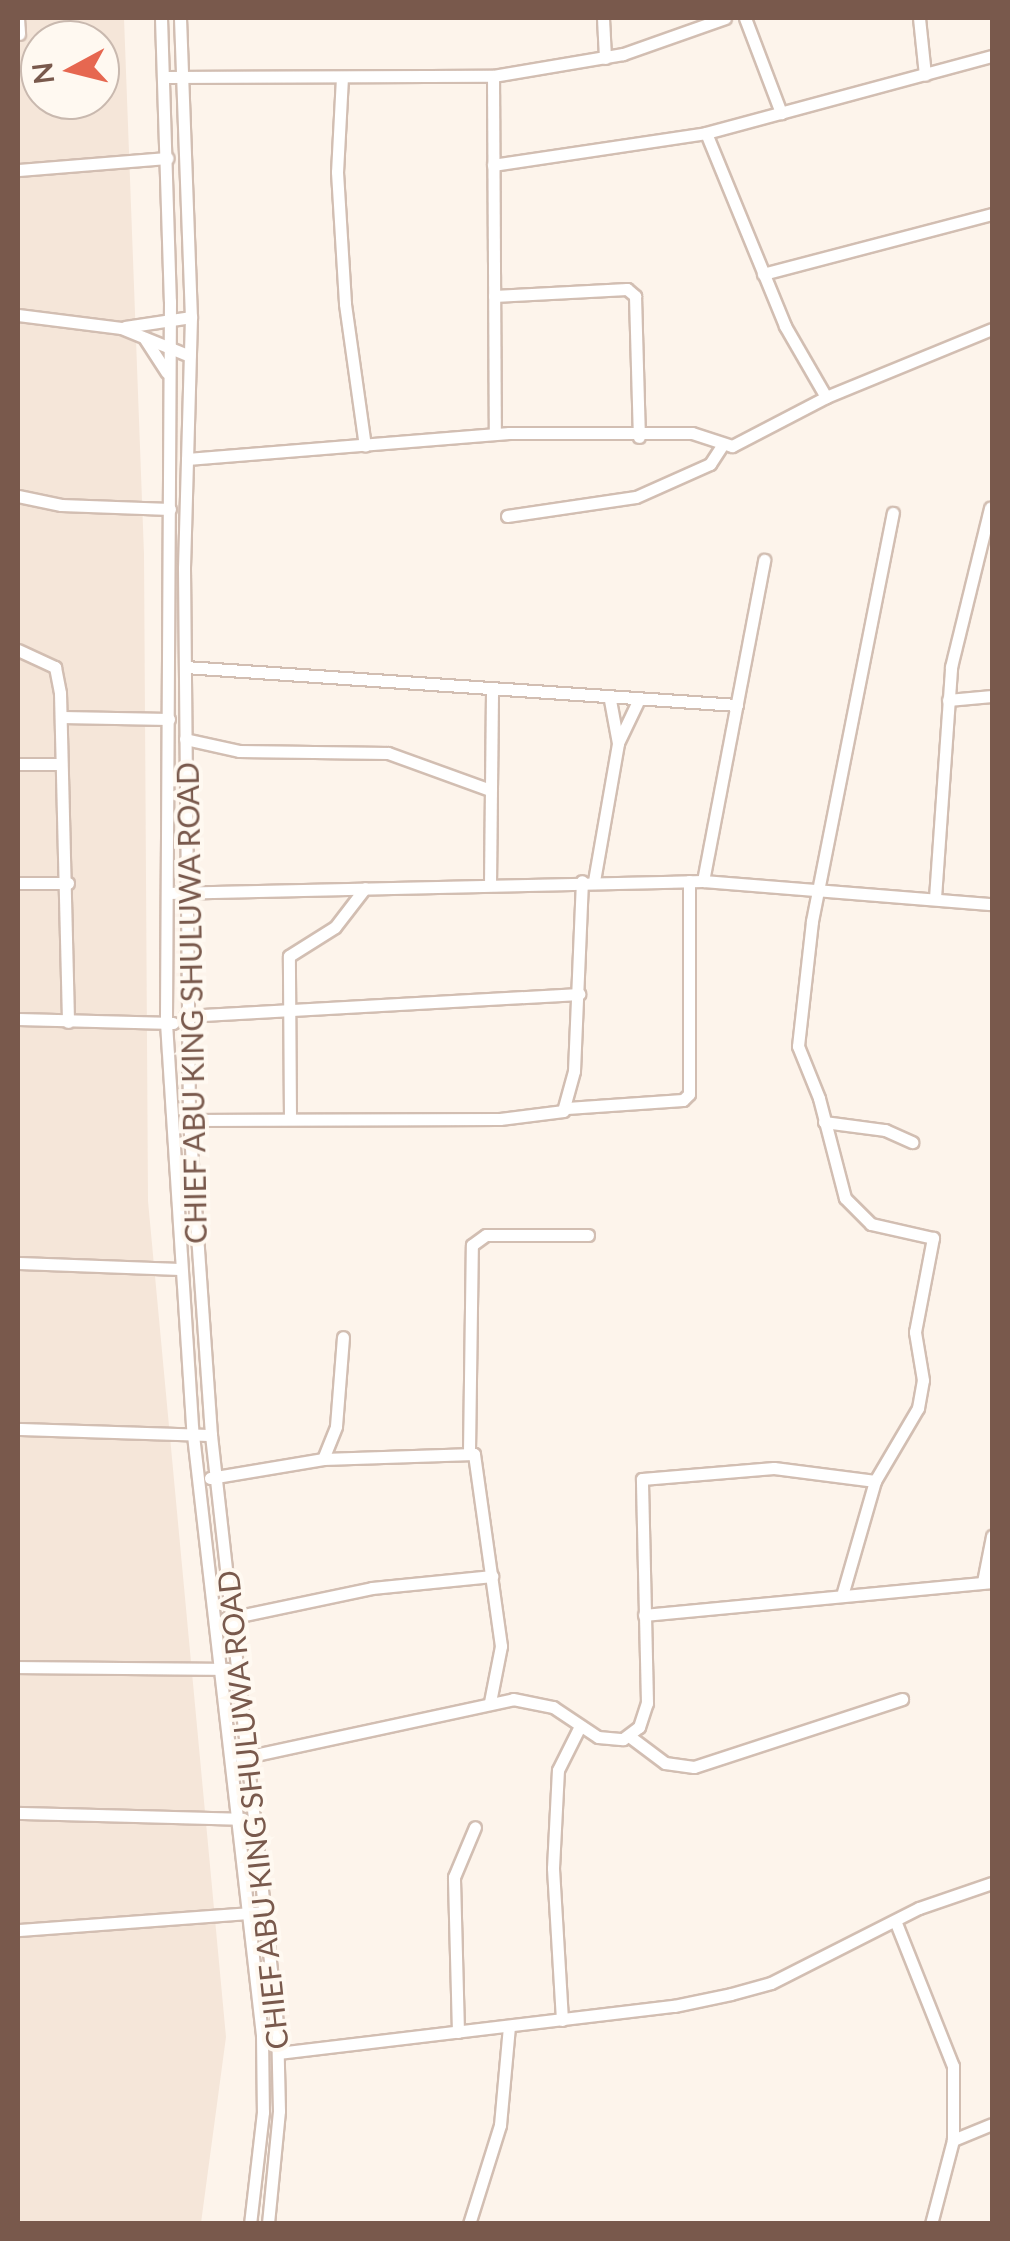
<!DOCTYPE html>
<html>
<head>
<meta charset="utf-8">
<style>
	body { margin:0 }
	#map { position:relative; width:1010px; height:2241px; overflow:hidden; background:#fdf4eb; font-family:Lato,sans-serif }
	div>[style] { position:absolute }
	.residential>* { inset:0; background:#f5e6d9 }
	.roads { filter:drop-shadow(2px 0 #d2beb2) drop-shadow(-2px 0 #d2beb2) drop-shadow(0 2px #d2beb2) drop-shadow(0 -2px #d2beb2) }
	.minor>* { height:11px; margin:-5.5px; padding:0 5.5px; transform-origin:5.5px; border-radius:5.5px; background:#fff }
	span { translate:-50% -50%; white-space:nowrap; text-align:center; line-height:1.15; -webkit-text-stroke:8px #fff9f1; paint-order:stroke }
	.street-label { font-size:30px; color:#79594c }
	.frame { position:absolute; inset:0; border:20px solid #79594c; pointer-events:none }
	.north { position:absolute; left:20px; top:20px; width:100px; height:100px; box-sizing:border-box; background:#fff9f1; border:2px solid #c9b9af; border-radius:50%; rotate:263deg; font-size:28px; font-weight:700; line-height:40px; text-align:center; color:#79594c }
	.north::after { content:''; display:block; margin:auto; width:35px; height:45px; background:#e66750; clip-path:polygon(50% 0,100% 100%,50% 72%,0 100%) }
</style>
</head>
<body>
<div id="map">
	<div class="residential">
		<div style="clip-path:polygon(evenodd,18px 18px,124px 18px,144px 554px,148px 1201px,226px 2037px,201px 2223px,18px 2223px,18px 18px,40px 40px,100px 40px,100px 100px,40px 100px,40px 40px)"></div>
	</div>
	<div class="roads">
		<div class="minor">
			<div style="left:18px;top:18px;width:16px;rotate:86deg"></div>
			<div style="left:161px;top:18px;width:283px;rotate:88.2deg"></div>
			<div style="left:170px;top:301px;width:722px;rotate:90.32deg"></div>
			<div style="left:166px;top:1023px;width:413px;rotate:86.3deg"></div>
			<div style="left:193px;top:1435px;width:604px;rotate:83.44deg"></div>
			<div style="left:262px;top:2035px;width:77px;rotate:89.3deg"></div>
			<div style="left:263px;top:2112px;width:113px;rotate:96.6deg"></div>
			<div style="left:180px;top:18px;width:299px;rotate:87.9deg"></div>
			<div style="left:191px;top:317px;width:251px;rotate:91.6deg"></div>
			<div style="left:184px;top:568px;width:552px;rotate:89.48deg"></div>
			<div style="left:189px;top:1120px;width:316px;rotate:86deg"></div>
			<div style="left:211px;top:1435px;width:592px;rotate:83.6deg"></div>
			<div style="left:277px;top:2023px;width:88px;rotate:88.7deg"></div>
			<div style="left:279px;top:2111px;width:114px;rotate:95.6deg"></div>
			<div style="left:603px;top:18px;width:40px;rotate:87.1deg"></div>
			<div style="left:745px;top:18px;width:102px;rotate:69.2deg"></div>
			<div style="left:919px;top:18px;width:57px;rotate:84deg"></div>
			<div style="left:493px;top:76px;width:357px;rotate:89.7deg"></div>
			<div style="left:165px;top:77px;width:328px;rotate:-0.2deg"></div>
			<div style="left:493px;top:76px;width:132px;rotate:-9.6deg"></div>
			<div style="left:623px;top:54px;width:108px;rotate:-19.4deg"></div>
			<div style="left:342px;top:77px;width:95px;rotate:93deg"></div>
			<div style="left:337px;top:172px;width:132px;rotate:86.5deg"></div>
			<div style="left:345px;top:304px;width:143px;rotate:82deg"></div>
			<div style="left:706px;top:133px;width:209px;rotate:67.7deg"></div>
			<div style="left:785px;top:326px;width:82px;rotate:60deg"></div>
			<div style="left:493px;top:165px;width:215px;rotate:-8.5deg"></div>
			<div style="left:706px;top:133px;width:296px;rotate:-15.1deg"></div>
			<div style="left:18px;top:170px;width:150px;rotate:-4.6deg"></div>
			<div style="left:763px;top:274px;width:237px;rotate:-14.7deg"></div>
			<div style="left:494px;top:296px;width:133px;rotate:-3deg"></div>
			<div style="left:627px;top:289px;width:11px;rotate:41deg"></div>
			<div style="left:635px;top:296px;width:141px;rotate:88.4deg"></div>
			<div style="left:18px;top:315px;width:104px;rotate:7.2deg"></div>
			<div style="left:121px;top:328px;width:74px;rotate:22.1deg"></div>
			<div style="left:125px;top:327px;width:67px;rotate:-8.6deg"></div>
			<div style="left:145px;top:339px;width:40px;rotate:57.1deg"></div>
			<div style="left:187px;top:459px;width:323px;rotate:-4.6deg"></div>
			<div style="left:509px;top:433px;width:183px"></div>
			<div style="left:692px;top:433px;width:42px;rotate:18deg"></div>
			<div style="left:732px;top:446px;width:106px;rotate:-27.5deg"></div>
			<div style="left:826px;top:397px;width:179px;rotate:-22.3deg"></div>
			<div style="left:18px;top:496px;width:44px;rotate:11.8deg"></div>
			<div style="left:61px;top:505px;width:109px;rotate:2.1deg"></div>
			<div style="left:507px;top:516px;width:130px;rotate:-8.4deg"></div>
			<div style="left:636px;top:497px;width:81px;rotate:-24deg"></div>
			<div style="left:710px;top:464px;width:20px;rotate:-57deg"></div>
			<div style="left:18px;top:650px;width:41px;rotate:24.7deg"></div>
			<div style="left:55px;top:667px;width:26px;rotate:79deg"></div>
			<div style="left:60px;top:693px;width:329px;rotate:88.6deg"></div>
			<div style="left:185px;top:667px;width:553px;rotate:3.94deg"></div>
			<div style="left:610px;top:700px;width:44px;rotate:79.5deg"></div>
			<div style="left:948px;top:700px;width:44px;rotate:-5.2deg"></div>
			<div style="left:62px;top:717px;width:107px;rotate:1.1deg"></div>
			<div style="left:185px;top:739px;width:55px;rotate:12.5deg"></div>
			<div style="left:239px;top:751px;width:149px;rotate:0.8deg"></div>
			<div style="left:388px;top:753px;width:109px;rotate:19.9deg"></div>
			<div style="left:18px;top:764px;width:42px"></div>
			<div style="left:594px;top:881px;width:140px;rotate:-80.1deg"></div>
			<div style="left:618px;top:743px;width:47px;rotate:-64.5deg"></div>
			<div style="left:703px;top:881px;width:327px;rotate:-79.2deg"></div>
			<div style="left:18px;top:883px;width:50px"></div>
			<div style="left:490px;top:884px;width:196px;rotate:-89.4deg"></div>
			<div style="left:168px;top:893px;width:535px;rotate:-1.28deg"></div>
			<div style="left:703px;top:881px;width:290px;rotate:4.6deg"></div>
			<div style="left:935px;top:898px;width:232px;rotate:-86deg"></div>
			<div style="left:951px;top:667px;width:164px;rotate:-76.2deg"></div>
			<div style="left:185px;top:1016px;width:395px;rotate:-3.2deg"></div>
			<div style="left:18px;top:1019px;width:155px;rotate:1.5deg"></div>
			<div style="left:567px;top:1108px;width:116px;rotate:-3.9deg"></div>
			<div style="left:683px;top:1100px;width:8px;rotate:-45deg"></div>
			<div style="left:689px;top:1094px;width:213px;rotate:-90deg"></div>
			<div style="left:290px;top:1118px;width:162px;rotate:-90.4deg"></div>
			<div style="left:289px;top:956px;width:54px;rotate:-32.2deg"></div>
			<div style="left:335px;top:927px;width:49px;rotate:-52.4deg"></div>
			<div style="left:189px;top:1120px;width:311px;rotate:-0.2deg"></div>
			<div style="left:500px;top:1119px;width:64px;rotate:-7.2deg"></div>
			<div style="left:563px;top:1111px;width:41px;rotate:-74.6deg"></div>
			<div style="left:574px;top:1071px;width:190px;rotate:-87.6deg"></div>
			<div style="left:824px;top:1122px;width:62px;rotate:7.5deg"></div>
			<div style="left:885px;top:1130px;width:30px;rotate:24deg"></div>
			<div style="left:18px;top:1263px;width:163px;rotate:2.1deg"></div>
			<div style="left:18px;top:1429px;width:193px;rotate:1.8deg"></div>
			<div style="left:469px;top:1451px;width:206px;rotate:-89.2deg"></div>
			<div style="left:472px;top:1245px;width:17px;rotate:-36deg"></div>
			<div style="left:486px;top:1235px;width:102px"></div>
			<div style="left:323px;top:1459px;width:35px;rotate:-68deg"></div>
			<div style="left:336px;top:1426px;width:89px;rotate:-85.5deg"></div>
			<div style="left:210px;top:1478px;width:115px;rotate:-9.5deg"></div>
			<div style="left:323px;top:1459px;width:151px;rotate:-1.9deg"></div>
			<div style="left:474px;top:1454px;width:194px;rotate:82deg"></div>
			<div style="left:501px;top:1646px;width:57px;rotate:101.1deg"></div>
			<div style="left:983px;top:1582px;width:47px;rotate:-78.9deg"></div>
			<div style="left:843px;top:1592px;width:116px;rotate:-73.9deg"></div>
			<div style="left:875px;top:1481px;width:85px;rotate:-59.5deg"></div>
			<div style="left:918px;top:1408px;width:28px;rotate:-80deg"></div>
			<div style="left:923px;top:1380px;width:49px;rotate:-99.5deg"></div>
			<div style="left:915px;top:1332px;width:96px;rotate:-79.2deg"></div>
			<div style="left:933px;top:1238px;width:64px;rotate:-167.3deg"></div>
			<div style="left:871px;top:1224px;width:37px;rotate:-135deg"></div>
			<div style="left:845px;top:1198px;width:103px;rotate:-104.6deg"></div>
			<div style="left:819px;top:1098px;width:56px;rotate:-112deg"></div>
			<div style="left:798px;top:1046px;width:126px;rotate:-83.6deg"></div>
			<div style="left:812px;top:921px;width:416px;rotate:-78.8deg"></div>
			<div style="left:644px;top:1615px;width:350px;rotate:-5.4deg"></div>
			<div style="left:225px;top:1619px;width:150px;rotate:-11.9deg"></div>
			<div style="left:372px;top:1588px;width:121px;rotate:-5.7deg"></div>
			<div style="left:18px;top:1667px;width:210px;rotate:0.5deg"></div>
			<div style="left:629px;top:1736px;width:45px;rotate:36.9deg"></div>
			<div style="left:665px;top:1763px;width:29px;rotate:8deg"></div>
			<div style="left:694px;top:1767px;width:219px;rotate:-18.1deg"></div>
			<div style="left:241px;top:1758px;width:278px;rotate:-12.2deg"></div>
			<div style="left:513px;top:1699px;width:41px;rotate:11.3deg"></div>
			<div style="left:553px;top:1707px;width:54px;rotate:33.7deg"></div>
			<div style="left:598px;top:1737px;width:25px;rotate:5deg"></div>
			<div style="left:623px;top:1739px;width:20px;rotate:-37deg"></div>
			<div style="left:639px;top:1727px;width:25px;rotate:-72deg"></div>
			<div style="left:647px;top:1703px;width:224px;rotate:-91.3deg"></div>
			<div style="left:642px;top:1479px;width:132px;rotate:-4.8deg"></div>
			<div style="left:774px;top:1468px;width:102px;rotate:7.3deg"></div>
			<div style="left:18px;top:1813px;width:225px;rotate:1.5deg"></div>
			<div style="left:896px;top:1923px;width:154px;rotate:68.3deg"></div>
			<div style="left:953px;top:2066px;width:74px;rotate:90deg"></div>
			<div style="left:18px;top:1930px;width:249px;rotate:-4.2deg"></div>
			<div style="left:562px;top:2020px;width:152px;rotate:-93.4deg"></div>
			<div style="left:553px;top:1868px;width:98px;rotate:-87.1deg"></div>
			<div style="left:558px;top:1770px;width:49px;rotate:-63.4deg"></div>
			<div style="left:458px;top:2032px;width:155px;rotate:-91.5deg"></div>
			<div style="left:454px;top:1877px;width:54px;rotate:-67.2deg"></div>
			<div style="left:278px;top:2053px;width:399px;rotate:-6.8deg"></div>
			<div style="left:674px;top:2006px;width:58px;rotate:-11.9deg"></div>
			<div style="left:731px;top:1994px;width:41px;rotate:-15.4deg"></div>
			<div style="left:771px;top:1983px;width:166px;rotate:-26.9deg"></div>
			<div style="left:919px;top:1908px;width:77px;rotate:-18.9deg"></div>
			<div style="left:469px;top:2224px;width:104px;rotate:-72.6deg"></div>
			<div style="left:500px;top:2125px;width:98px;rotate:-84.8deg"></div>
			<div style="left:931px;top:2224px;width:87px;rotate:-75.3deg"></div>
			<div style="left:953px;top:2140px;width:42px;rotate:-22.3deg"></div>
		</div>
	</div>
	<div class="street-label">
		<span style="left:191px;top:1003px;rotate:-91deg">CHIEF ABU KING SHULUWA ROAD</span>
		<span style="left:252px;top:1810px;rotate:-96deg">CHIEF ABU KING SHULUWA ROAD</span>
	</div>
	<div class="frame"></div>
	<div class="north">N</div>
</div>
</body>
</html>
